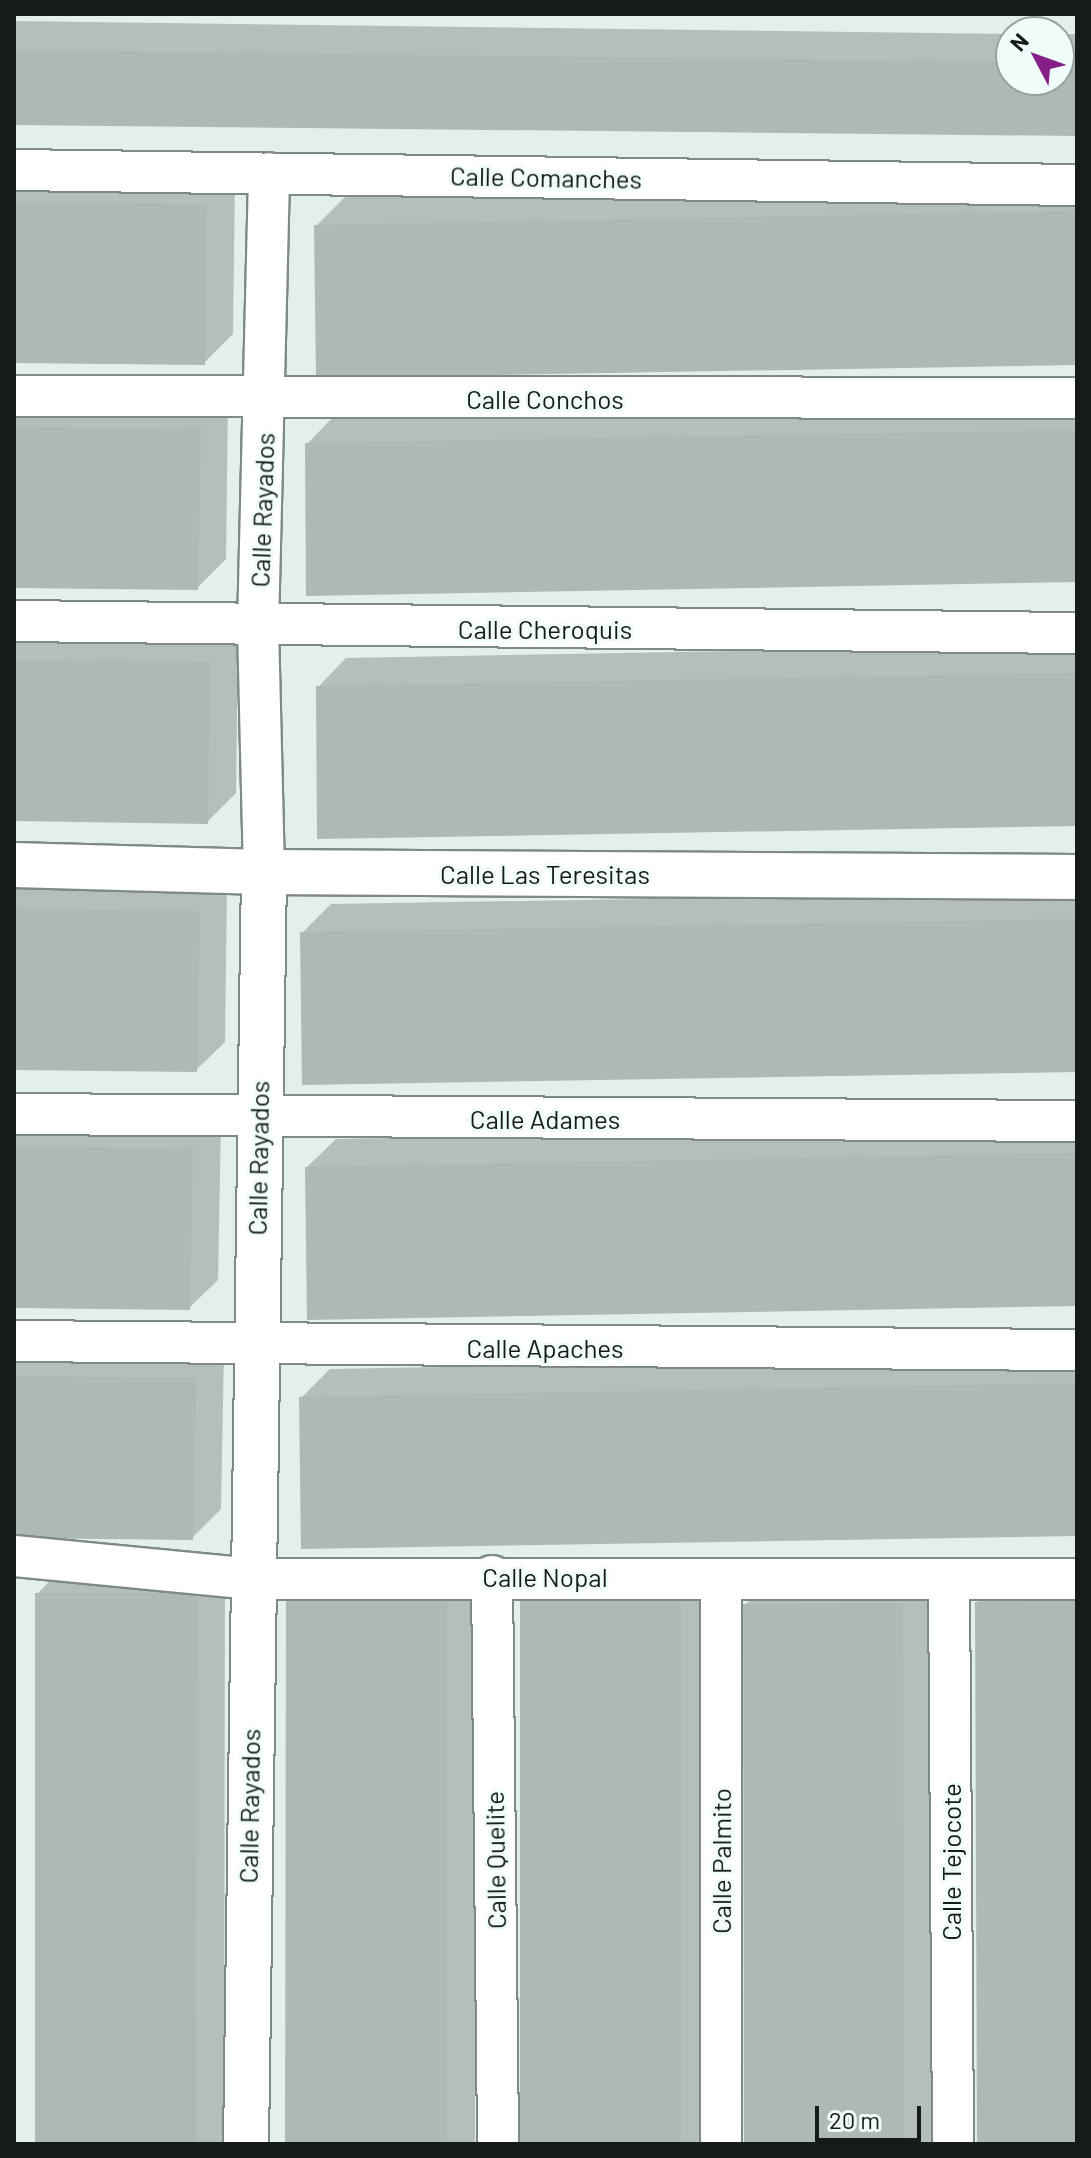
<!DOCTYPE html>
<html>
<head>
<meta charset="utf-8">
<style>
	body { margin:0 }
	#map { position:relative; width:1091px; height:2158px; overflow:hidden; background:#e2efed; font-family:Barlow,sans-serif }
	div>[style] { position:absolute }
	.shadow>* { inset:0; background:#0003 }
	.building>* { inset:0; background:#acb9b7 }
	.roads { filter:drop-shadow(2px 0 #7e8a88) drop-shadow(-2px 0 #7e8a88) drop-shadow(0 2px #7e8a88) drop-shadow(0 -2px #7e8a88) }
	.street>* { height:40px; margin:-20px; padding:0 20px; transform-origin:20px; border-radius:20px; background:#fff }
	.secondary>* { height:44px; margin:-22px; padding:0 22px; transform-origin:22px; border-radius:22px; background:#fff }
	span { translate:-50% -50%; white-space:nowrap; text-align:center; line-height:1.15; -webkit-text-stroke:6px #effcfa; paint-order:stroke }
	.street-label { font-size:26px; color:#161b1a }
	.frame { position:absolute; inset:0; border:16px solid #161b1a; pointer-events:none }
	.north { position:absolute; left:995px; top:16px; width:80px; height:80px; box-sizing:border-box; background:#effcfa; border:2px solid #98a2a0; border-radius:50%; rotate:311deg; font-size:22px; font-weight:700; line-height:32px; text-align:center; color:#161b1a }
	.north::after { content:''; display:block; margin:auto; width:28px; height:36px; background:#861f87; clip-path:polygon(50% 0,100% 100%,50% 72%,0 100%) }
	.scale { position:absolute; left:815px; top:2106px; width:106px; height:36px; box-sizing:border-box; border:4px solid #161b1a; border-top:0; padding-left:10px; font-size:24px; line-height:28px; white-space:nowrap; color:#161b1a; -webkit-text-stroke:6px #effcfa; paint-order:stroke }
</style>
</head>
<body>
<div id="map">
	<div class="shadow">
		<div style="clip-path:polygon(14px 21px,1011px 34px,1011px 80px,1059px 80px,1059px 34px,1077px 34px,1077px 134px,14px 123px)"></div>
		<div style="clip-path:polygon(14px 173px,235px 176px,233px 334px,204px 363px,14px 361px)"></div>
		<div style="clip-path:polygon(1077px 184px,1077px 363px,316px 226px,345px 197px)"></div>
		<div style="clip-path:polygon(14px 398px,228px 401px,226px 559px,197px 588px,14px 586px)"></div>
		<div style="clip-path:polygon(1077px 402px,1077px 580px,307px 444px,335px 415px)"></div>
		<div style="clip-path:polygon(14px 631px,238px 634px,236px 793px,207px 822px,14px 819px)"></div>
		<div style="clip-path:polygon(1077px 645px,1077px 824px,318px 687px,346px 658px)"></div>
		<div style="clip-path:polygon(14px 881px,227px 883px,225px 1042px,196px 1070px,14px 1068px)"></div>
		<div style="clip-path:polygon(1077px 892px,1077px 1070px,302px 933px,331px 904px)"></div>
		<div style="clip-path:polygon(14px 1118px,221px 1121px,218px 1280px,189px 1308px,14px 1306px)"></div>
		<div style="clip-path:polygon(1077px 1126px,1077px 1304px,307px 1167px,336px 1139px)"></div>
		<div style="clip-path:polygon(14px 1348px,224px 1350px,221px 1509px,192px 1538px,14px 1536px)"></div>
		<div style="clip-path:polygon(1077px 1356px,1077px 1534px,301px 1398px,330px 1369px)"></div>
		<div style="clip-path:polygon(66px 1565px,225px 1565px,224px 2144px,37px 2144px,37px 1594px)"></div>
		<div style="clip-path:polygon(709px 1569px,709px 2144px,522px 2144px,522px 1599px)"></div>
		<div style="clip-path:polygon(475px 1570px,475px 2144px,287px 2144px,288px 1600px)"></div>
		<div style="clip-path:polygon(1077px 1573px,1077px 2144px,979px 2144px,977px 1602px,1006px 1574px)"></div>
		<div style="clip-path:polygon(931px 1575px,932px 2144px,746px 2144px,745px 1605px,773px 1576px)"></div>
	</div>
	<div class="building">
		<div style="clip-path:polygon(14px 50px,1011px 62px,1011px 80px,1059px 80px,1059px 63px,1077px 63px,1077px 136px,14px 125px)"></div>
		<div style="clip-path:polygon(14px 202px,207px 204px,205px 365px,14px 363px)"></div>
		<div style="clip-path:polygon(1077px 211px,1077px 365px,316px 378px,314px 225px)"></div>
		<div style="clip-path:polygon(14px 427px,201px 429px,198px 590px,14px 588px)"></div>
		<div style="clip-path:polygon(1077px 430px,1077px 582px,306px 596px,305px 443px)"></div>
		<div style="clip-path:polygon(14px 660px,210px 662px,208px 824px,14px 821px)"></div>
		<div style="clip-path:polygon(1077px 673px,1077px 826px,317px 839px,316px 686px)"></div>
		<div style="clip-path:polygon(14px 909px,200px 911px,197px 1072px,14px 1070px)"></div>
		<div style="clip-path:polygon(1077px 919px,1077px 1072px,302px 1085px,300px 932px)"></div>
		<div style="clip-path:polygon(14px 1146px,193px 1149px,190px 1310px,14px 1308px)"></div>
		<div style="clip-path:polygon(1077px 1153px,1077px 1306px,307px 1320px,305px 1167px)"></div>
		<div style="clip-path:polygon(14px 1376px,196px 1378px,193px 1540px,14px 1538px)"></div>
		<div style="clip-path:polygon(1077px 1383px,1077px 1536px,301px 1549px,299px 1397px)"></div>
		<div style="clip-path:polygon(35px 1593px,197px 1593px,196px 2144px,35px 2144px)"></div>
		<div style="clip-path:polygon(681px 1597px,681px 2144px,520px 2144px,520px 1598px)"></div>
		<div style="clip-path:polygon(447px 1598px,447px 2144px,285px 2144px,286px 1599px)"></div>
		<div style="clip-path:polygon(1077px 1601px,1077px 2144px,977px 2144px,975px 1602px)"></div>
		<div style="clip-path:polygon(903px 1603px,904px 2144px,744px 2144px,743px 1604px)"></div>
	</div>
	<div class="roads">
		<div class="street">
			<div style="left:14px;top:170px;width:1063px;rotate:0.81deg"></div>
			<div style="left:14px;top:396px;width:1063px;rotate:0.11deg"></div>
			<div style="left:14px;top:621px;width:1063px;rotate:0.65deg"></div>
			<div style="left:264px;top:872px;width:245px;rotate:-91.4deg"></div>
			<div style="left:258px;top:627px;width:454px;rotate:-88.6deg"></div>
			<div style="left:14px;top:1114px;width:1063px;rotate:0.38deg"></div>
			<div style="left:14px;top:1341px;width:1063px;rotate:0.49deg"></div>
			<div style="left:14px;top:1556px;width:238px;rotate:5.5deg"></div>
			<div style="left:251px;top:1579px;width:826px"></div>
			<div style="left:492px;top:1576px;width:568px;rotate:89.39deg"></div>
			<div style="left:949px;top:1580px;width:564px;rotate:89.59deg"></div>
			<div style="left:721px;top:2144px;width:565px;rotate:-90deg"></div>
		</div>
		<div class="secondary">
			<div style="left:14px;top:865px;width:250px;rotate:1.6deg"></div>
			<div style="left:264px;top:872px;width:813px;rotate:0.35deg"></div>
			<div style="left:246px;top:2144px;width:1272px;rotate:-89.19deg"></div>
		</div>
	</div>
	<div class="street-label">
		<span style="left:546px;top:177px;rotate:1deg">Calle Comanches</span>
		<span style="left:545px;top:399px">Calle Conchos</span>
		<span style="left:262px;top:510px;rotate:-88deg">Calle Rayados</span>
		<span style="left:545px;top:629px">Calle Cheroquis</span>
		<span style="left:545px;top:874px">Calle Las Teresitas</span>
		<span style="left:545px;top:1119px">Calle Adames</span>
		<span style="left:258px;top:1158px;rotate:-89deg">Calle Rayados</span>
		<span style="left:545px;top:1348px">Calle Apaches</span>
		<span style="left:545px;top:1577px">Calle Nopal</span>
		<span style="left:249px;top:1806px;rotate:-89deg">Calle Rayados</span>
		<span style="left:495px;top:1860px;rotate:-91deg">Calle Quelite</span>
		<span style="left:721px;top:1861px;rotate:-90deg">Calle Palmito</span>
		<span style="left:951px;top:1862px;rotate:-90deg">Calle Tejocote</span>
	</div>
	<div class="frame"></div>
	<div class="north">N</div>
	<div class="scale">20 m</div>
</div>
</body>
</html>
